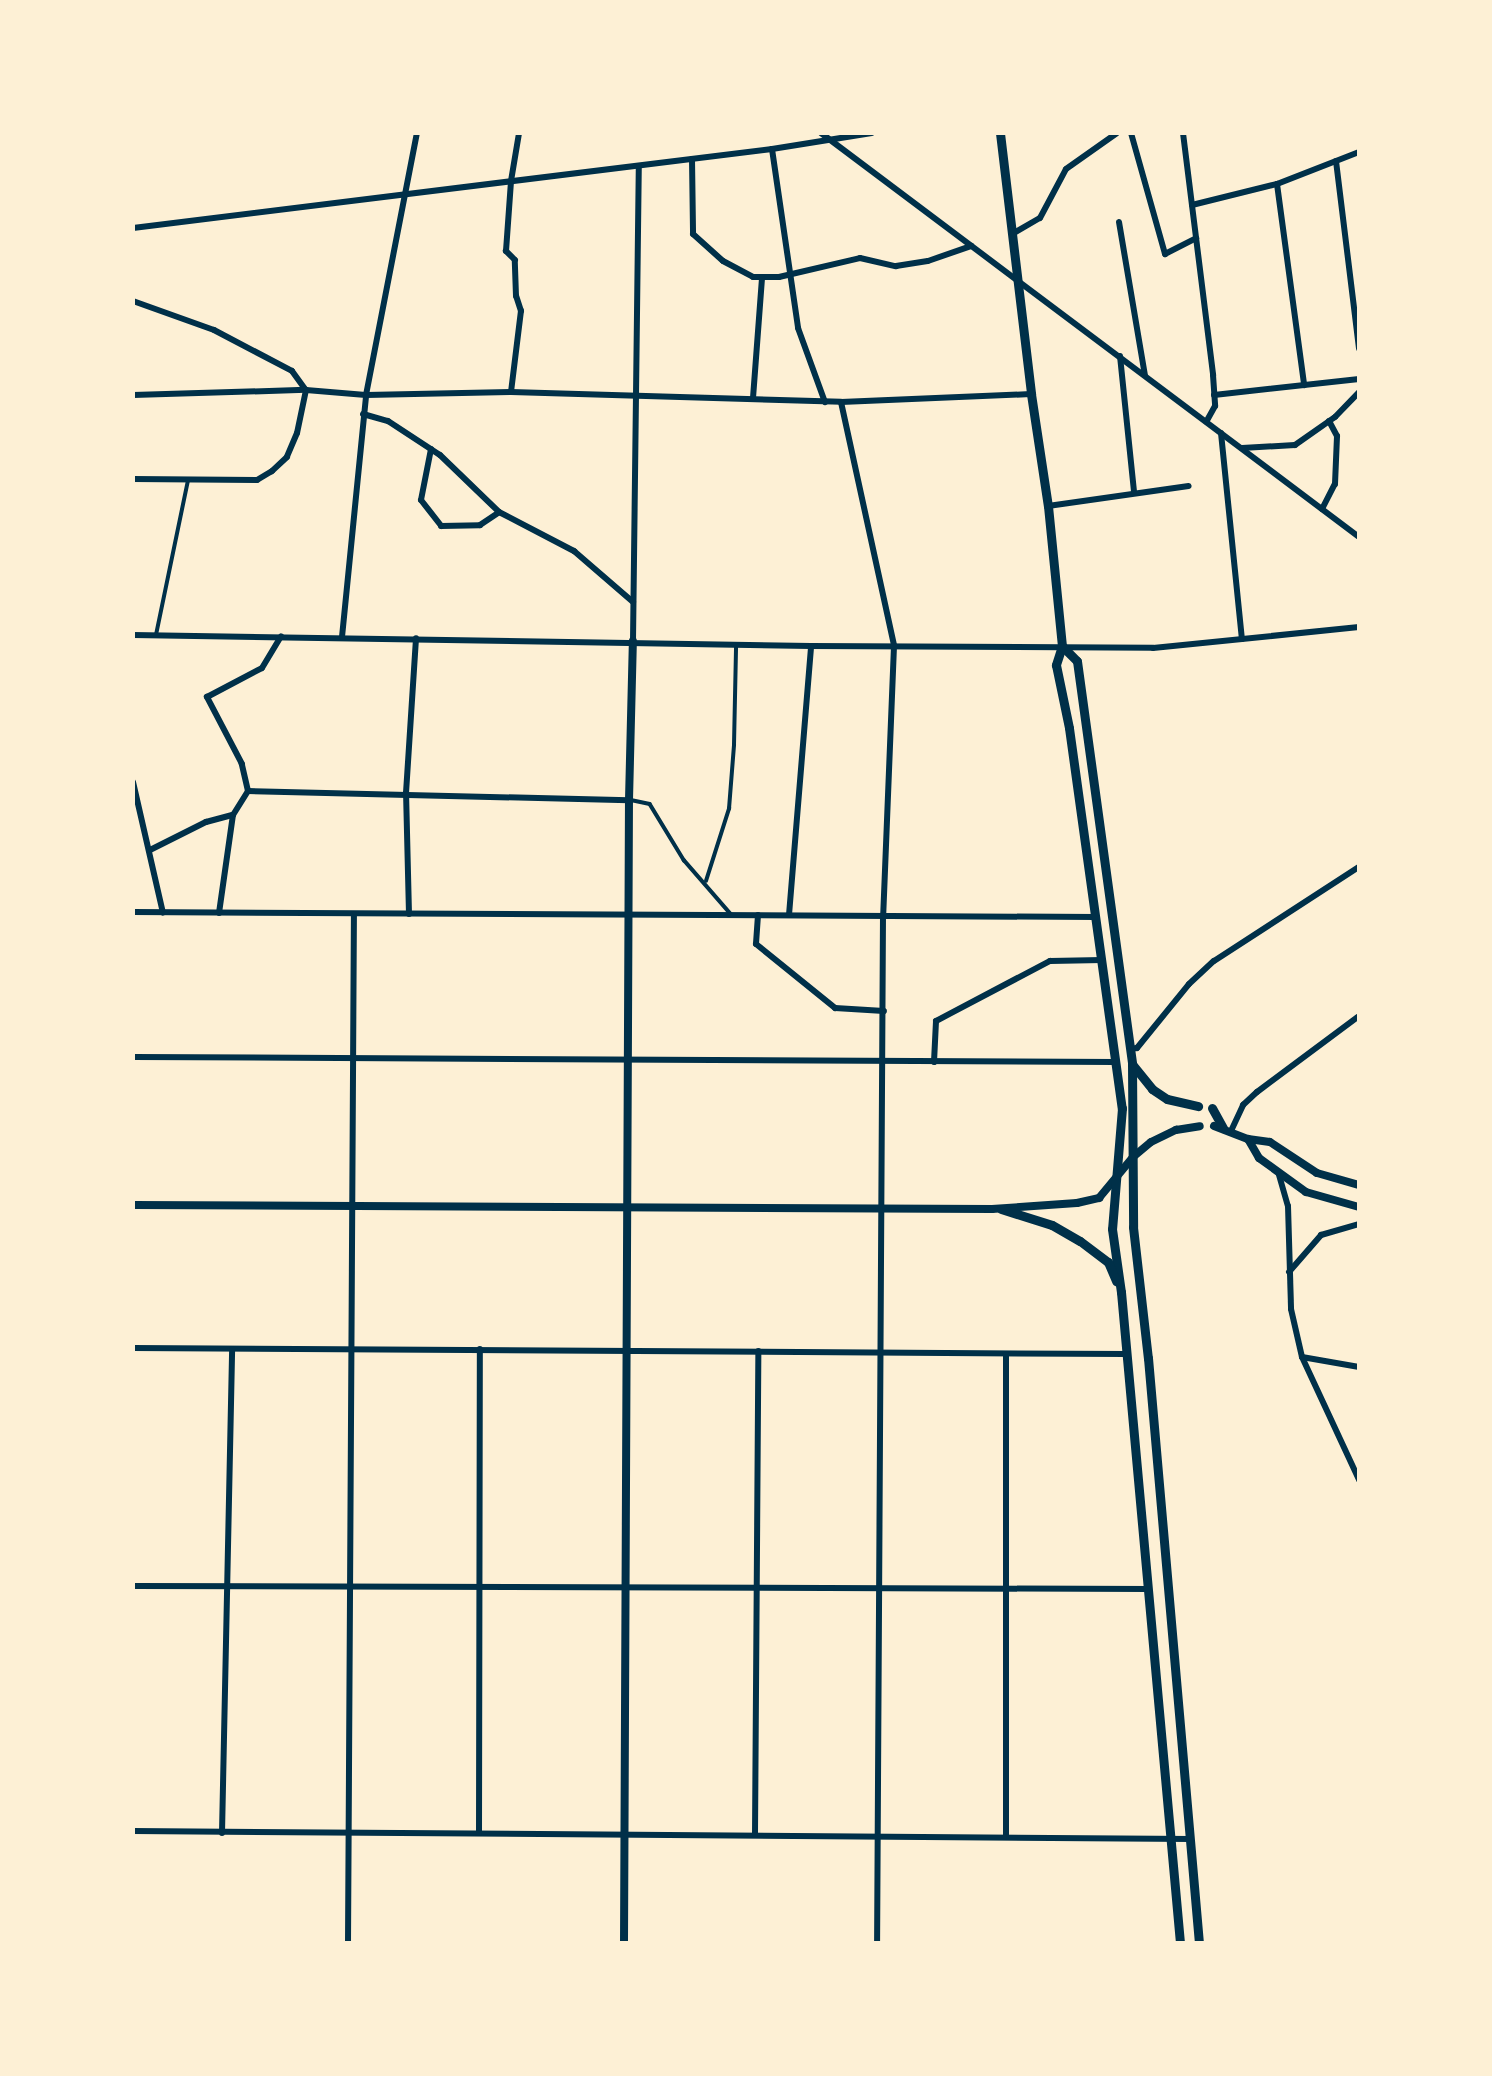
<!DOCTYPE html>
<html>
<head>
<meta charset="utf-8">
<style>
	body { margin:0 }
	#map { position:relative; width:1492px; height:2076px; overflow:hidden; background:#fdf0d5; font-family:Raleway,sans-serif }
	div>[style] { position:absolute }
	.service>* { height:3.5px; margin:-1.75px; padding:0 1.75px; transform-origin:1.75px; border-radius:1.75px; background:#003049 }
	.minor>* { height:6px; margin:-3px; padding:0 3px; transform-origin:3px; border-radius:3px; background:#003049 }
	.tertiary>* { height:8px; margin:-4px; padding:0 4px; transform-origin:4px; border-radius:4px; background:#003049 }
	.secondary>* { height:9px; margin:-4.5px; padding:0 4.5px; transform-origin:4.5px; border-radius:4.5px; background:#003049 }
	span { translate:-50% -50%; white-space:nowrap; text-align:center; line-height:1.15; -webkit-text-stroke:5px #fdf0d5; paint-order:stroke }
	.frame { position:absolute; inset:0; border:135px solid #fdf0d5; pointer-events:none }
</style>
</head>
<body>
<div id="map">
	<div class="service">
		<div style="left:156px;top:635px;width:158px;rotate:-78.3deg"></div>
		<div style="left:631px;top:800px;width:19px;rotate:12deg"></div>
		<div style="left:650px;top:804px;width:66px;rotate:58.7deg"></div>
		<div style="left:684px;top:860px;width:72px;rotate:49deg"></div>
		<div style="left:706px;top:881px;width:76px;rotate:-72.3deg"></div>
		<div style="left:729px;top:809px;width:64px;rotate:-85.5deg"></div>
		<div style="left:734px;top:745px;width:99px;rotate:-88.8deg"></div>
	</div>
	<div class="minor">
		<div style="left:821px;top:133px;width:673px;rotate:36.9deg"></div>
		<div style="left:1131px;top:133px;width:126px;rotate:74.3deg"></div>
		<div style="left:1165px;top:254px;width:35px;rotate:-27deg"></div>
		<div style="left:1183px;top:133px;width:244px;rotate:82.9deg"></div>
		<div style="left:1213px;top:375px;width:31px;rotate:86deg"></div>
		<div style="left:1215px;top:406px;width:18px;rotate:119deg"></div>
		<div style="left:772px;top:149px;width:181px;rotate:81.7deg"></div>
		<div style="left:798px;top:328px;width:79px;rotate:70deg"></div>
		<div style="left:692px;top:159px;width:75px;rotate:89.2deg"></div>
		<div style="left:693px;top:234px;width:40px;rotate:42deg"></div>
		<div style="left:723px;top:261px;width:34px;rotate:28deg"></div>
		<div style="left:753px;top:277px;width:26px"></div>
		<div style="left:779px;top:277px;width:83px;rotate:-13.2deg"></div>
		<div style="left:860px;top:258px;width:37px;rotate:13deg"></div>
		<div style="left:896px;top:266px;width:32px;rotate:-9deg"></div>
		<div style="left:928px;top:261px;width:46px;rotate:-19.2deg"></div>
		<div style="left:1336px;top:161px;width:189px;rotate:83deg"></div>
		<div style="left:1277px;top:184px;width:203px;rotate:82.3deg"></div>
		<div style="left:1192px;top:205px;width:88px;rotate:-13.9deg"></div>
		<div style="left:1277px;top:184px;width:88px;rotate:-21.3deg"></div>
		<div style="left:1119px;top:222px;width:155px;rotate:80.4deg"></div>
		<div style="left:133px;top:228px;width:644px;rotate:-7.05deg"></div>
		<div style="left:772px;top:149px;width:101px;rotate:-9.1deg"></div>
		<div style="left:1012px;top:234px;width:32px;rotate:-30deg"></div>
		<div style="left:1040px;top:218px;width:55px;rotate:-62deg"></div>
		<div style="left:1066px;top:169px;width:62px;rotate:-35.2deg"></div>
		<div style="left:133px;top:301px;width:86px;rotate:19.7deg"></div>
		<div style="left:214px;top:330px;width:88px;rotate:27.7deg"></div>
		<div style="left:292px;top:371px;width:24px;rotate:54deg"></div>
		<div style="left:306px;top:390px;width:44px;rotate:101.8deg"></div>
		<div style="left:297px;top:433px;width:26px;rotate:113deg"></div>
		<div style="left:287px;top:457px;width:21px;rotate:137deg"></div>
		<div style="left:272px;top:471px;width:17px;rotate:149deg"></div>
		<div style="left:257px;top:480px;width:124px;rotate:-179.5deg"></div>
		<div style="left:1120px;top:356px;width:137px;rotate:84.1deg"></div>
		<div style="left:511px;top:392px;width:82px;rotate:-83deg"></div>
		<div style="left:521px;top:311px;width:16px;rotate:-108deg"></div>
		<div style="left:516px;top:296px;width:36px;rotate:-92deg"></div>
		<div style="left:515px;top:260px;width:13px;rotate:-135deg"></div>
		<div style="left:506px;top:251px;width:70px;rotate:-85.9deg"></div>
		<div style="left:511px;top:181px;width:49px;rotate:-80.5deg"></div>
		<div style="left:133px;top:395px;width:173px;rotate:-1.7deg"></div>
		<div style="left:306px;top:390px;width:60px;rotate:4.8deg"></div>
		<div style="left:366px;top:395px;width:145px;rotate:-1.2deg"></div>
		<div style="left:511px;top:392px;width:330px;rotate:1.7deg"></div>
		<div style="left:841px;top:402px;width:190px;rotate:-2.4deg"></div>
		<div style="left:1214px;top:395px;width:146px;rotate:-6.3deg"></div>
		<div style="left:753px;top:398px;width:121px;rotate:-85.7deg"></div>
		<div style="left:841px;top:402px;width:250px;rotate:77.7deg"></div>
		<div style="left:894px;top:646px;width:269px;rotate:92.3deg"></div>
		<div style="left:883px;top:915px;width:1028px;rotate:90.33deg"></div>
		<div style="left:363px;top:414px;width:26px;rotate:16deg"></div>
		<div style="left:388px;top:421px;width:62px;rotate:33.2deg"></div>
		<div style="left:440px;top:455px;width:82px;rotate:44deg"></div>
		<div style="left:499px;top:512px;width:85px;rotate:27.5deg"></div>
		<div style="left:574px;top:551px;width:78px;rotate:40.8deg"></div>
		<div style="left:1221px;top:433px;width:207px;rotate:84.2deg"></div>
		<div style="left:1242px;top:448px;width:53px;rotate:-3.2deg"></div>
		<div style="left:1295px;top:445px;width:49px;rotate:-35deg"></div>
		<div style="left:1335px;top:417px;width:35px;rotate:-46deg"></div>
		<div style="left:431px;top:449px;width:52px;rotate:101.1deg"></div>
		<div style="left:421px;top:500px;width:33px;rotate:52deg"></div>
		<div style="left:441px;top:526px;width:39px;rotate:-1deg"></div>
		<div style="left:480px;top:525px;width:23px;rotate:-34deg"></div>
		<div style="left:1048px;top:506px;width:142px;rotate:-8.1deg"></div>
		<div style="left:1322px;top:509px;width:28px;rotate:-63deg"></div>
		<div style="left:1335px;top:484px;width:48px;rotate:-87.6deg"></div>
		<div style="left:1337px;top:436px;width:17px;rotate:-118deg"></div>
		<div style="left:133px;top:635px;width:678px;rotate:0.93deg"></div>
		<div style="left:811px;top:646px;width:342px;rotate:0.3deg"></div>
		<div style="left:1153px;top:648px;width:207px;rotate:-5.8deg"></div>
		<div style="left:342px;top:637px;width:243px;rotate:-84.3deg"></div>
		<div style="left:366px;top:395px;width:267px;rotate:-79deg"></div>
		<div style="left:633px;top:641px;width:475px;rotate:-89.3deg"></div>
		<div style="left:133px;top:782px;width:134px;rotate:77.1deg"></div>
		<div style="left:248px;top:791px;width:381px;rotate:1.4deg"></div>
		<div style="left:150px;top:850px;width:63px;rotate:-26.6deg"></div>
		<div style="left:206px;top:822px;width:28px;rotate:-15deg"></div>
		<div style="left:133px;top:912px;width:963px;rotate:0.3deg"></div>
		<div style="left:219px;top:913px;width:99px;rotate:-81.9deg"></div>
		<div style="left:233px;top:815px;width:28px;rotate:-58deg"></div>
		<div style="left:248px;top:791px;width:28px;rotate:-103deg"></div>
		<div style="left:242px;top:764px;width:76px;rotate:-117.6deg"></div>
		<div style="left:207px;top:697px;width:62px;rotate:-27.8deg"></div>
		<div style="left:262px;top:668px;width:37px;rotate:-59deg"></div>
		<div style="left:409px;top:914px;width:121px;rotate:-91.4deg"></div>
		<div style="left:406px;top:793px;width:155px;rotate:-86.3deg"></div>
		<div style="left:758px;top:915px;width:29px;rotate:94deg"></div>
		<div style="left:756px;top:944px;width:102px;rotate:39deg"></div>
		<div style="left:835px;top:1008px;width:49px;rotate:3.5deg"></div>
		<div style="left:789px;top:915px;width:270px;rotate:-85.3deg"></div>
		<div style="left:1130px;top:1049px;width:7px;rotate:-8deg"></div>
		<div style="left:1137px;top:1048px;width:82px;rotate:-50.9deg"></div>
		<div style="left:1189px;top:984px;width:34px;rotate:-43deg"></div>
		<div style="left:1214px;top:961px;width:173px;rotate:-33deg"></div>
		<div style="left:133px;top:1057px;width:982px;rotate:0.29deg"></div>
		<div style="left:934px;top:1062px;width:41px;rotate:-87.2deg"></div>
		<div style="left:936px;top:1021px;width:129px;rotate:-27.8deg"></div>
		<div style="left:1050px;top:961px;width:52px;rotate:-1.1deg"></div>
		<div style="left:1231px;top:1131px;width:29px;rotate:-65deg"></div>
		<div style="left:1243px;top:1105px;width:19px;rotate:-43deg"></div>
		<div style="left:1257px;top:1092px;width:127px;rotate:-36.7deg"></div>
		<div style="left:1279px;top:1175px;width:32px;rotate:74deg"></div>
		<div style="left:1288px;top:1206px;width:103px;rotate:88.3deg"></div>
		<div style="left:1291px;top:1309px;width:49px;rotate:77.1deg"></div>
		<div style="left:1302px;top:1357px;width:136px;rotate:65.1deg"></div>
		<div style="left:1289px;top:1272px;width:49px;rotate:-49.1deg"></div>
		<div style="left:1321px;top:1235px;width:40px;rotate:-16deg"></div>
		<div style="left:133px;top:1348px;width:993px;rotate:0.35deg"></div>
		<div style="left:1302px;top:1357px;width:58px;rotate:10deg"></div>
		<div style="left:133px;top:1586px;width:1016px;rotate:0.17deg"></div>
		<div style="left:133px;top:1831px;width:1058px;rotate:0.43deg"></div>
		<div style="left:222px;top:1833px;width:484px;rotate:-88.8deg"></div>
		<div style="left:479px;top:1833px;width:484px;rotate:-89.9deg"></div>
		<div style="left:755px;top:1834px;width:483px;rotate:-89.6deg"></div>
		<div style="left:1006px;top:1837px;width:482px;rotate:-90deg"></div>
		<div style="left:348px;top:1943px;width:1029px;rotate:-89.67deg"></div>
	</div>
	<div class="tertiary">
		<div style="left:1214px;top:1126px;width:36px;rotate:21deg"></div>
		<div style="left:1248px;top:1139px;width:22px;rotate:8deg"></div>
		<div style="left:1270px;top:1142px;width:56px;rotate:33.4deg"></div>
		<div style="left:1317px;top:1173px;width:44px;rotate:15.9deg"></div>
		<div style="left:1248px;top:1139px;width:22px;rotate:60deg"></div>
		<div style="left:1259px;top:1158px;width:58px;rotate:35.9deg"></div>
		<div style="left:1306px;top:1192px;width:55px;rotate:15.8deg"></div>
		<div style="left:133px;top:1205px;width:859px;rotate:0.27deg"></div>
		<div style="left:992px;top:1209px;width:85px;rotate:-4deg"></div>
		<div style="left:1077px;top:1203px;width:23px;rotate:-13deg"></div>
		<div style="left:1099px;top:1198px;width:53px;rotate:-50.3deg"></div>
		<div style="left:1133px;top:1157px;width:23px;rotate:-40deg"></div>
		<div style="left:1151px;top:1142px;width:28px;rotate:-26deg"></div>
		<div style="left:1176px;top:1130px;width:24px;rotate:-9deg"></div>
		<div style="left:624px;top:1943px;width:1143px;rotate:-89.75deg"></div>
		<div style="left:629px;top:800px;width:159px;rotate:-88.6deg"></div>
	</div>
	<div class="secondary">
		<div style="left:1000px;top:133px;width:263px;rotate:83.2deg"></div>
		<div style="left:1031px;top:394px;width:113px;rotate:81.4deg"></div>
		<div style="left:1048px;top:506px;width:141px;rotate:84.3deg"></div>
		<div style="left:1062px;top:646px;width:20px;rotate:108deg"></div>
		<div style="left:1056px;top:665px;width:64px;rotate:78.3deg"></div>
		<div style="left:1069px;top:728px;width:384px;rotate:82.1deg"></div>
		<div style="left:1122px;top:1108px;width:121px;rotate:94.7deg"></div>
		<div style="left:1112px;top:1229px;width:64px;rotate:81.9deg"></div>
		<div style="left:1121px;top:1292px;width:654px;rotate:84.82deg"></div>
		<div style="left:1062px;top:646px;width:21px;rotate:45deg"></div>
		<div style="left:1077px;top:661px;width:407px;rotate:82.2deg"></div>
		<div style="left:1132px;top:1064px;width:163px;rotate:89.6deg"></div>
		<div style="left:1133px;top:1227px;width:132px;rotate:83.5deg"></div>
		<div style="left:1148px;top:1358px;width:587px;rotate:85.02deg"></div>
		<div style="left:1132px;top:1064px;width:32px;rotate:51deg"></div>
		<div style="left:1152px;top:1089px;width:18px;rotate:34deg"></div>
		<div style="left:1167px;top:1099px;width:32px;rotate:13deg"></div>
		<div style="left:1212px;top:1108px;width:23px;rotate:61deg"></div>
		<div style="left:1001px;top:1209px;width:53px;rotate:17.4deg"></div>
		<div style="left:1052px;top:1225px;width:32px;rotate:30deg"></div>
		<div style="left:1080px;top:1241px;width:35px;rotate:37deg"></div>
		<div style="left:1108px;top:1262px;width:21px;rotate:67deg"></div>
	</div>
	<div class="frame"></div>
</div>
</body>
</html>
